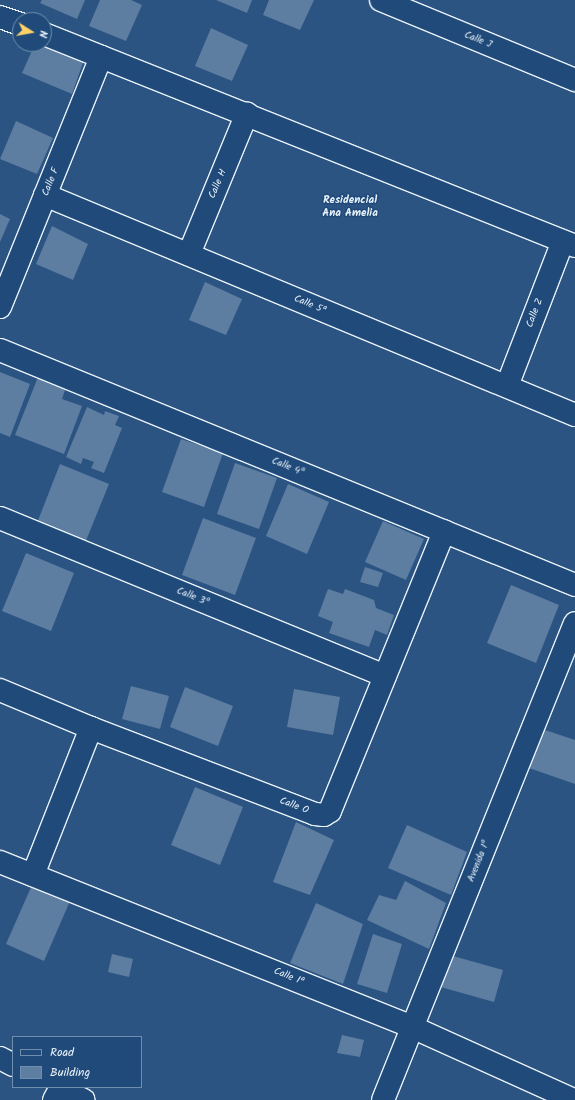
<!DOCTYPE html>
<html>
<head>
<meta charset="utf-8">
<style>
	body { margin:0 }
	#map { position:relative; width:575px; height:1100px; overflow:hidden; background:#2b5482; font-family:Kalam,sans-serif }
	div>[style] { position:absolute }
	.building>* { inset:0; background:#5d7da1 }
	.roads { filter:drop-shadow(1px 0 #e8f1f8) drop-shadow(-1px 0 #e8f1f8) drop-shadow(0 1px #e8f1f8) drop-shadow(0 -1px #e8f1f8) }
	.minor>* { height:22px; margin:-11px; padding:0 11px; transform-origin:11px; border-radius:11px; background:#1f4a7a }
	span { translate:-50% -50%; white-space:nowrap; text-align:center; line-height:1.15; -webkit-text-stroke:3px #1f4a7a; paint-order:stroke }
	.street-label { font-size:10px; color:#e8f1f8 }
	.neighbourhood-label { font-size:11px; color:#e8f1f8; font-weight:700 }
	.legend { position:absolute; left:12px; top:1036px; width:130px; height:52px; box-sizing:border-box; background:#1f4a7a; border:1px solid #6f8dac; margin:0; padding:5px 7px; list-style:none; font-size:12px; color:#e8f1f8 }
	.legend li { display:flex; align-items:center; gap:8px; height:20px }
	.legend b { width:20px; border:1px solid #6f8dac }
	.north { position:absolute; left:12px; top:12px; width:40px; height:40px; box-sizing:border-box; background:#1f4a7a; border:1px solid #6f8dac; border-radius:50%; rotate:101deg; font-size:11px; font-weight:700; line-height:16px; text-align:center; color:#e8f1f8 }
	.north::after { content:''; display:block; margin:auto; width:14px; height:18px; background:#ffd166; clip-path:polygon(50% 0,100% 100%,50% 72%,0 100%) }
</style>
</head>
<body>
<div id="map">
	<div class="building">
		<div style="clip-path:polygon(42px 0,85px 0,77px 19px,40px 3px)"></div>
		<div style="clip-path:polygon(100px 0,131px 0,142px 5px,126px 41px,89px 26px)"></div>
		<div style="clip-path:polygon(216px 0,252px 0,247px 13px)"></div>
		<div style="clip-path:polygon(269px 0,314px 0,300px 30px,263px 15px)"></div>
		<div style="clip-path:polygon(211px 28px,248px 45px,232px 81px,195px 66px)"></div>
		<div style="clip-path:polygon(35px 44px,44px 44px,85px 57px,72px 94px,22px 73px)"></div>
		<div style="clip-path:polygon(16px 121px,53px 138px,37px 174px,0 159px)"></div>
		<div style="clip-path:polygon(0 214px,10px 219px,0 242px)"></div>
		<div style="clip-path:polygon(52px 226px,88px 244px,73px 280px,36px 264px)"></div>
		<div style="clip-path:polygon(205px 282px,242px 299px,226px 335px,189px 320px)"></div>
		<div style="clip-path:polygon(0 372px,30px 384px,10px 437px,0 433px)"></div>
		<div style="clip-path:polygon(38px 377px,66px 387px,62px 399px,82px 406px,64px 454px,15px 435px)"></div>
		<div style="clip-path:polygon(87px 407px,104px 415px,105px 411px,119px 416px,115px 425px,122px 428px,104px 473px,91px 468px,94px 462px,83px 458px,81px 464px,66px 457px)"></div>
		<div style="clip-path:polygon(181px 439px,223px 453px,204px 507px,162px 492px)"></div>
		<div style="clip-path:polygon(235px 463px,277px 478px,259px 529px,217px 514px)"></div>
		<div style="clip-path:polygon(60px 464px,109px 484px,85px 543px,37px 523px)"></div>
		<div style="clip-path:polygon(288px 484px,329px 502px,307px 554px,266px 536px)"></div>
		<div style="clip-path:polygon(203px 518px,256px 538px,235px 595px,182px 575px)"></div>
		<div style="clip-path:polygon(383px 521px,424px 539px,406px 580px,365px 562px)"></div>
		<div style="clip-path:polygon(26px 553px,74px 573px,51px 631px,2px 611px)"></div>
		<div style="clip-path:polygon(365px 567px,383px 573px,378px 587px,360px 582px)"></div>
		<div style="clip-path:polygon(511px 585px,559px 605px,536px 663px,487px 643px)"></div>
		<div style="clip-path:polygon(328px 589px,343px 594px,345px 589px,374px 600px,376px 608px,394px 615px,387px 635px,375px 630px,369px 647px,329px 633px,333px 622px,318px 616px)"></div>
		<div style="clip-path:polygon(131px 686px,169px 696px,160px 729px,122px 719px)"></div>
		<div style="clip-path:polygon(185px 687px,233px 706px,218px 746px,170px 727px)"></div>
		<div style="clip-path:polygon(294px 689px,340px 697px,333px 735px,287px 727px)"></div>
		<div style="clip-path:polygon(542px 729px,575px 740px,575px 784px,529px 768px)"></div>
		<div style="clip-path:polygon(195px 787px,243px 807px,220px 865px,171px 845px)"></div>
		<div style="clip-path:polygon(296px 822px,334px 840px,310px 895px,273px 882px)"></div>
		<div style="clip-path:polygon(407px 825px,467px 852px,451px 895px,388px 868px)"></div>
		<div style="clip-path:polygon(405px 881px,446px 903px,429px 949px,367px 920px,379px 895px,396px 900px)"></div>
		<div style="clip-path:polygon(32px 885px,70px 901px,44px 961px,6px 944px)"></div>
		<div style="clip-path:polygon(316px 903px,363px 924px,343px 984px,290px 963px)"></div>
		<div style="clip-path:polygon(373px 934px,402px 944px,387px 993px,357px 984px)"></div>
		<div style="clip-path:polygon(112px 954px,133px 959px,129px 977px,108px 972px)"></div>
		<div style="clip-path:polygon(446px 954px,503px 970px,494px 1002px,437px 986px)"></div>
		<div style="clip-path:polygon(342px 1035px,364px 1040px,360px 1057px,337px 1053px)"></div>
	</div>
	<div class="roads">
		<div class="minor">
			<div style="left:381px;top:0;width:210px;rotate:22.4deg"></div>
			<div style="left:0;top:17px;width:21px;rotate:19deg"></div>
			<div style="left:44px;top:34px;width:572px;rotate:21.76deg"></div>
			<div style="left:45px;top:195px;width:574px;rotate:22.54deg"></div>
			<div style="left:189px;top:254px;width:152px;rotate:-67.6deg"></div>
			<div style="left:0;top:307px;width:270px;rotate:-68deg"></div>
			<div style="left:0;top:350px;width:621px;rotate:22.23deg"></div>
			<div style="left:507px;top:386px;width:155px;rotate:-68.9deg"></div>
			<div style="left:0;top:518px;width:416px;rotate:22.3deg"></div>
			<div style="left:0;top:690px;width:99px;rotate:22.7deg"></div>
			<div style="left:91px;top:728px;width:240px;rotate:21deg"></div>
			<div style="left:315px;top:814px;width:9px;rotate:6deg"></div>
			<div style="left:324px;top:815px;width:7px;rotate:-34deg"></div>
			<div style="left:330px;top:811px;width:302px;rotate:-67.8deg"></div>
			<div style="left:0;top:862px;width:444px;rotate:21.8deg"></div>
			<div style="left:412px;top:1027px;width:178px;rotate:24.3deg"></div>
			<div style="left:33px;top:875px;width:158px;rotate:-68.5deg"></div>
			<div style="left:0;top:1058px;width:15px;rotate:28deg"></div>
			<div style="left:54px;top:1100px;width:13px;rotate:-61deg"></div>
			<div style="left:60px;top:1089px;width:26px;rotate:25deg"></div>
			<div style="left:383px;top:1100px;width:514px;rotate:-68.07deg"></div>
		</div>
	</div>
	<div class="street-label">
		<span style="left:478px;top:40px;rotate:22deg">Calle J</span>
		<span style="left:51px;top:182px;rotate:-68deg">Calle F</span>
		<span style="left:218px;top:184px;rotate:-67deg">Calle H</span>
		<span style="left:310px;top:305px;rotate:23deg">Calle 5ª</span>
		<span style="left:535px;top:313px;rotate:-69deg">Calle Z</span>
		<span style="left:288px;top:467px;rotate:22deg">Calle 4ª</span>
		<span style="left:193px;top:597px;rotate:22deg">Calle 3ª</span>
		<span style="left:294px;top:806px;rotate:21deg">Calle O</span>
		<span style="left:479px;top:861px;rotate:-68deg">Avenida 1ª</span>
		<span style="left:289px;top:977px;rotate:22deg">Calle 1ª</span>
	</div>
	<div class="neighbourhood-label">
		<span style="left:350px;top:207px">Residencial<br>Ana Amelia</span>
	</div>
	<ul class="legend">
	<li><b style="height:5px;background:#1f4a7a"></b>Road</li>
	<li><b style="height:11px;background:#5d7da1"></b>Building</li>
	</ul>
	<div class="north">N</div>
</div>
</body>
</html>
